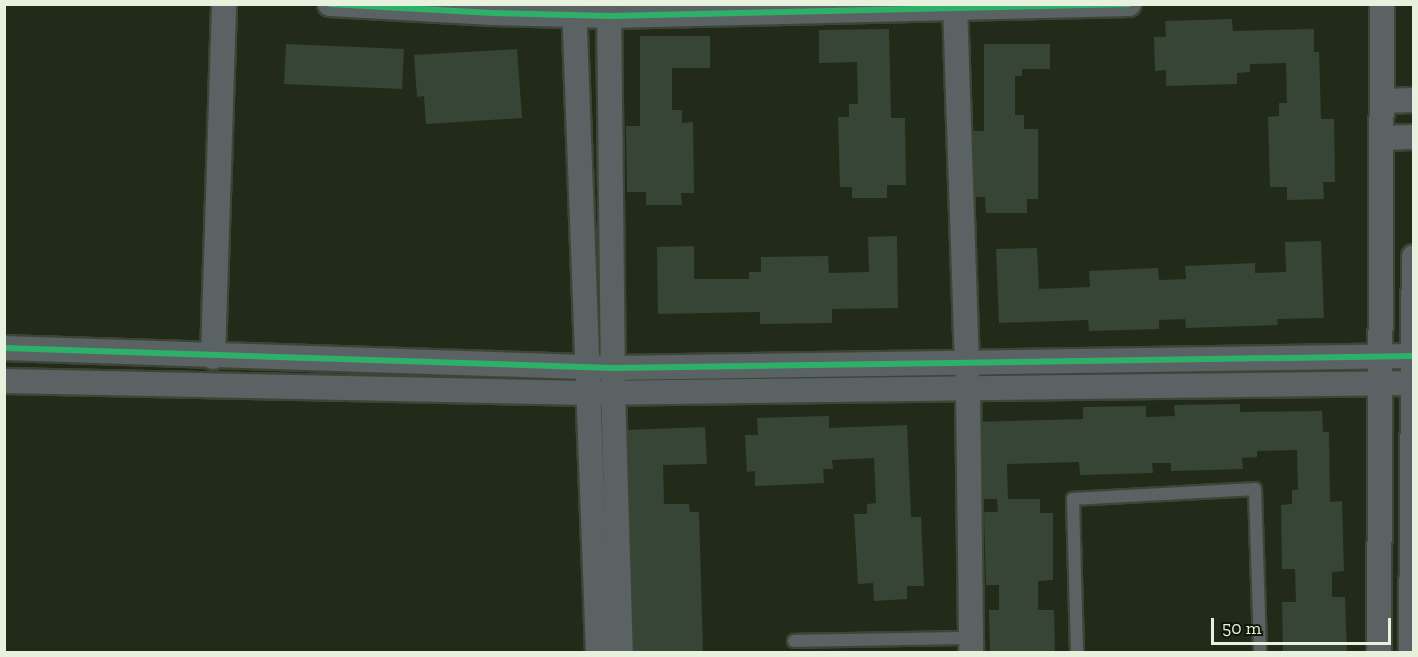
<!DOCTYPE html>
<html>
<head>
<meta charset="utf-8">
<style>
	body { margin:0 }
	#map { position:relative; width:1418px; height:657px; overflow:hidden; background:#222b19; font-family:"Zilla Slab",serif }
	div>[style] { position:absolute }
	.building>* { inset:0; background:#374536 }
	.roads { filter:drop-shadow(2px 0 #3d4536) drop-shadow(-2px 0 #3d4536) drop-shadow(0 2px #3d4536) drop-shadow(0 -2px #3d4536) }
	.lane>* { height:12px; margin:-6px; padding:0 6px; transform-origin:6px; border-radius:6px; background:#5b6264 }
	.street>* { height:24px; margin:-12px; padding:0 12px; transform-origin:12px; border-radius:12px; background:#5b6264 }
	.cycleway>* { height:6px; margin:-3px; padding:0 3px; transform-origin:3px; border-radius:3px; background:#2db169 }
	span { translate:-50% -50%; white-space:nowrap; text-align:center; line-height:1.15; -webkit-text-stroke:4.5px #0f1709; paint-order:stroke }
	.frame { position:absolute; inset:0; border:6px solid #e6f2de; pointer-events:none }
	.scale { position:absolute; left:1211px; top:618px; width:180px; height:27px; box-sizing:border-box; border:3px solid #e6f2de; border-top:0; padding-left:8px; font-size:18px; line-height:21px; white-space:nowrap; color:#e6f2de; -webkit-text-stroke:4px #0f1709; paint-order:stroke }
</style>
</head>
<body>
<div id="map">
	<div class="building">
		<div style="clip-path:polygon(1232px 19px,1233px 31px,1314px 29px,1314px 52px,1319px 52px,1321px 119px,1334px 119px,1335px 182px,1323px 182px,1324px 199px,1287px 200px,1287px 187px,1270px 187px,1268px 117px,1279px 116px,1279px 103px,1287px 103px,1286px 63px,1250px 64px,1250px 72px,1237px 73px,1237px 84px,1166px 86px,1166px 70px,1155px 71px,1154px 37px,1166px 37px,1165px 21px)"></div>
		<div style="clip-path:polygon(889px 29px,891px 118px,905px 118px,906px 185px,887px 185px,887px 198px,852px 198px,852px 187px,840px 187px,838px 117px,849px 117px,849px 104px,858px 104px,857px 62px,819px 63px,819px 30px)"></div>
		<div style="clip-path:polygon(640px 36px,710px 36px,710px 68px,672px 68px,672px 110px,682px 110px,682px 123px,693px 122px,694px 193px,681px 193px,682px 205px,646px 205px,646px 192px,627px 192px,626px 126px,640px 126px)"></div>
		<div style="clip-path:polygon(286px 44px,404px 49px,402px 89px,284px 84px)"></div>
		<div style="clip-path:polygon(984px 44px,1050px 44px,1050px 69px,1022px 69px,1022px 76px,1015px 76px,1015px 115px,1024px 115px,1024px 129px,1038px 129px,1038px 199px,1027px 199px,1027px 213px,986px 213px,985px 197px,971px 197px,971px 131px,984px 131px)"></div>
		<div style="clip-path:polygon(517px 49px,522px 118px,426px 124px,424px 96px,417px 97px,414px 55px)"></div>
		<div style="clip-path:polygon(897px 236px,898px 308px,832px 309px,832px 323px,760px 324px,760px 312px,658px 314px,657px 247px,694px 246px,694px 279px,749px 279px,749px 272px,761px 272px,761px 257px,828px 256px,829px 273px,869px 272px,868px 237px)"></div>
		<div style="clip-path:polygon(1321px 241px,1324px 318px,1277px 319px,1278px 325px,1186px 328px,1185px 319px,1159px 320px,1159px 329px,1089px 331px,1088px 320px,999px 323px,996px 249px,1037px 248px,1039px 289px,1090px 287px,1089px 271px,1158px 268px,1159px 280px,1186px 279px,1185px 266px,1255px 263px,1255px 273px,1286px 272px,1285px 242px)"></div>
		<div style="clip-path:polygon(1240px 404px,1240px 412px,1322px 411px,1323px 432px,1329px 432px,1330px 502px,1342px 501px,1344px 571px,1332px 572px,1332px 597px,1345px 597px,1347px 652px,1283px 652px,1282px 602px,1296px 602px,1295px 569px,1282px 569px,1281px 505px,1292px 504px,1292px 490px,1298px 490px,1297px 450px,1257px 451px,1257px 457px,1242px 458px,1243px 469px,1171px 471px,1171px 463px,1152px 463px,1153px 473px,1080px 475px,1079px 462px,1007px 464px,1008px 499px,1040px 499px,1040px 513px,1053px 513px,1053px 580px,1038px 581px,1038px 610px,1054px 610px,1055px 652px,990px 652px,989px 610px,999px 610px,999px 585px,986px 585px,984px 512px,998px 512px,997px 499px,976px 499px,974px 422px,1083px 419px,1083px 407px,1146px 406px,1146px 417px,1175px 416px,1174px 405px)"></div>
		<div style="clip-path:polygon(829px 416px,829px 428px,907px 425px,911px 517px,921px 517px,924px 586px,907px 586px,907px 599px,874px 601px,873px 583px,858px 584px,854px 514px,867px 514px,867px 504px,876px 503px,874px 458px,832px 460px,833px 469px,823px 469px,824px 483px,755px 486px,755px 471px,747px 472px,745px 435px,758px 435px,757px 418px)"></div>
		<div style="clip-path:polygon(705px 427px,707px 464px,663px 465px,664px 504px,689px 504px,690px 512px,699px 512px,703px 652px,634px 652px,627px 430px)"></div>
	</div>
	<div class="roads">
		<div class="lane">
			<div style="left:794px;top:641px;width:176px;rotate:-1deg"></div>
			<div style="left:1077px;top:652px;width:153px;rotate:-91.5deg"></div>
			<div style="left:1073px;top:499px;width:182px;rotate:-3.1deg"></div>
			<div style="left:1255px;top:489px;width:163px;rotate:88.2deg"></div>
		</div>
		<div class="street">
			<div style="left:330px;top:4px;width:162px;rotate:3.2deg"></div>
			<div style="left:492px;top:13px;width:118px;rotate:1.5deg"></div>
			<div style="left:610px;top:16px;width:519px;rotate:-1.32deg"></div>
			<div style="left:574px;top:4px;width:648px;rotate:87.88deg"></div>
			<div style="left:609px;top:4px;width:386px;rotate:89.4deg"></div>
			<div style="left:613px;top:390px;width:262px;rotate:88.3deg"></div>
			<div style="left:955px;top:4px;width:385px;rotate:88.1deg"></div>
			<div style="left:968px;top:389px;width:263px;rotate:89.3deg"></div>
			<div style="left:1382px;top:101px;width:32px;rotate:-2deg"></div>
			<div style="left:1382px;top:138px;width:32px;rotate:-2deg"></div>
			<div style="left:4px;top:348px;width:609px;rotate:1.88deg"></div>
			<div style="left:613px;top:368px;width:801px;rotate:-0.86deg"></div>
			<div style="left:213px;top:357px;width:353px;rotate:-88.2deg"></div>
			<div style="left:4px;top:381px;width:586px;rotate:1.17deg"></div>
			<div style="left:590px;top:393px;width:824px;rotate:-0.7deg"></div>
			<div style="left:1379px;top:652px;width:648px;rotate:-89.73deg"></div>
			<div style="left:1411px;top:652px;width:395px;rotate:-89.6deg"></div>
		</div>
	</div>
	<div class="cycleway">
		<div style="left:330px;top:4px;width:162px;rotate:3.2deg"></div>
		<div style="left:492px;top:13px;width:118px;rotate:1.5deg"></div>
		<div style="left:610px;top:16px;width:519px;rotate:-1.32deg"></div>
		<div style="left:4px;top:348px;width:609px;rotate:1.88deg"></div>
		<div style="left:613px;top:368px;width:801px;rotate:-0.86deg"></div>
	</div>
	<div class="frame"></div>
	<div class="scale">50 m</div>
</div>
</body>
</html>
